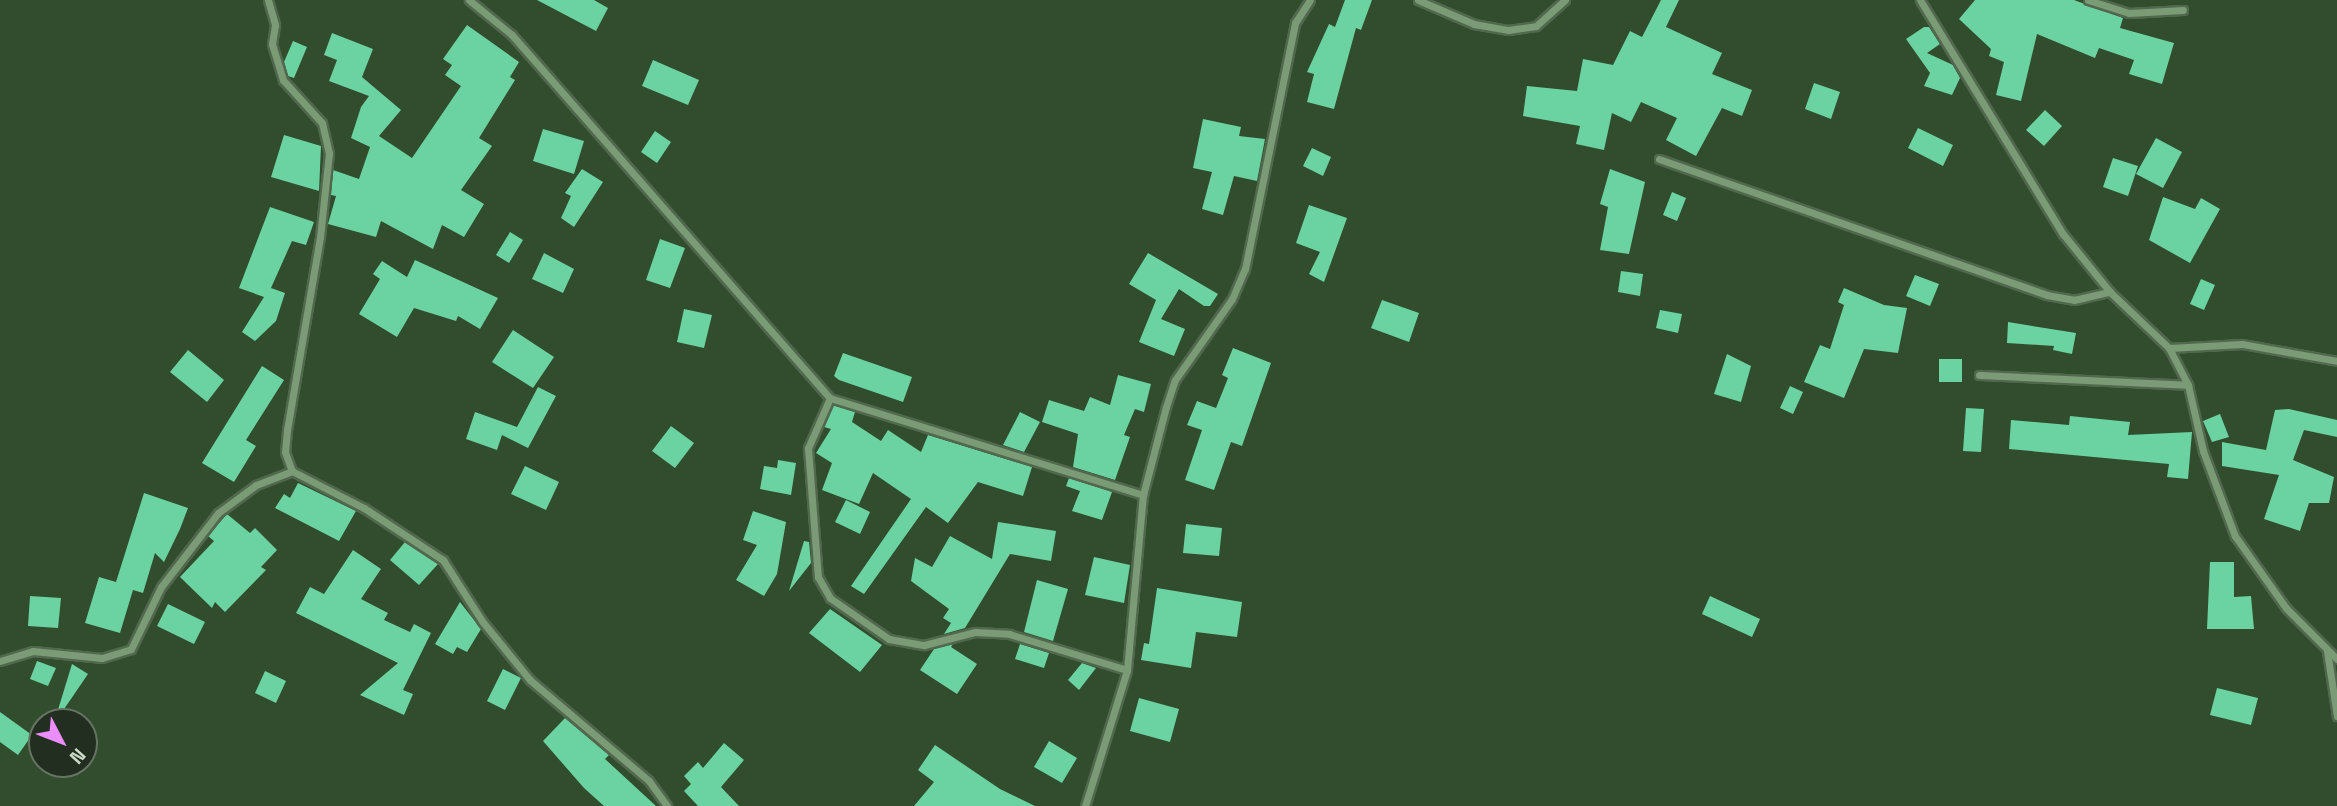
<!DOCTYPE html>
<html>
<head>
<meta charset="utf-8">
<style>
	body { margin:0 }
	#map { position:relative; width:2337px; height:806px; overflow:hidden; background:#314d2d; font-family:"Space Grotesk",sans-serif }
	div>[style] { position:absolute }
	.building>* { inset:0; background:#6bd2a2 }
	.roads { filter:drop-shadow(2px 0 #51684e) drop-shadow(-2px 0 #51684e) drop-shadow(0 2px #51684e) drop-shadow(0 -2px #51684e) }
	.minor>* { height:7px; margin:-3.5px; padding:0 3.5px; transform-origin:3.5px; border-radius:3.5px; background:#7b9a76 }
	span { translate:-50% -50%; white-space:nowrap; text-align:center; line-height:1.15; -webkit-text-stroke:7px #222f20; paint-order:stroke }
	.north { position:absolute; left:28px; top:708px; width:70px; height:70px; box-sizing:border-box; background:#222f20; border:2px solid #667463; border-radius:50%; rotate:132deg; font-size:19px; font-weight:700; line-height:28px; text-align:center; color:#cbdbc8 }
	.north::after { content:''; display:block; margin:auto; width:24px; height:32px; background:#eb8dfb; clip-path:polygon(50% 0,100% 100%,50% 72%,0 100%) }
</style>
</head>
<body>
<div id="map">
	<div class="building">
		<div style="clip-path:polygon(537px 0,594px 0,608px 8px,596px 31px)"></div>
		<div style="clip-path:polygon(1345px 0,1372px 0,1361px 30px,1356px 28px,1334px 109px,1307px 102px,1314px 74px,1307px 72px,1329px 24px,1335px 27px)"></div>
		<div style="clip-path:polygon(1661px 0,1679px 0,1666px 27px,1722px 53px,1712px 74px,1752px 90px,1742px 116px,1722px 108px,1696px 156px,1666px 140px,1677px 118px,1641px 102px,1631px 122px,1612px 113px,1604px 150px,1576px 144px,1580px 126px,1523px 116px,1527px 86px,1577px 91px,1583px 59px,1613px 65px,1630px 31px,1642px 37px)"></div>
		<div style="clip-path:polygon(1975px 0,2074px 0,2123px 18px,2120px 28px,2174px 43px,2162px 84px,2129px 74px,2134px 60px,2099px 48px,2095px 58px,2037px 34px,2021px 101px,1996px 95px,2004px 62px,1989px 56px,1991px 49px,1959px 19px)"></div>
		<div style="clip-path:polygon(467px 25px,519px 62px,510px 77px,515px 80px,479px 138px,492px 146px,461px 190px,484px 204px,464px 237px,442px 225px,433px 249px,381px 221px,376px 237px,328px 224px,336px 196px,331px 195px,333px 170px,359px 179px,370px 147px,351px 138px,361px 107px,369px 96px,329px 81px,337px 60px,324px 55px,332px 33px,373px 49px,362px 77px,401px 110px,379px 136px,412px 158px,461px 86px,445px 75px,452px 65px,443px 59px)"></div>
		<div style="clip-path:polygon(1924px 27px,1929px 27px,1940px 44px,1927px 53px,1953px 65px,1960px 78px,1952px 95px,1924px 86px,1930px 73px,1906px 39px)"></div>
		<div style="clip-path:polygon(293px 41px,307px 47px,294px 78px,288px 76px,284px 62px)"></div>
		<div style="clip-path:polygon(653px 60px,699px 80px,688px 105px,642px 86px)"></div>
		<div style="clip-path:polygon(1814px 83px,1840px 92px,1831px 119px,1805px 109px)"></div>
		<div style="clip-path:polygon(2045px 110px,2062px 126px,2044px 146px,2026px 130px)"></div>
		<div style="clip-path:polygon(1203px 119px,1241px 127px,1239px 136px,1265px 139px,1257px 181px,1234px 176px,1223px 215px,1202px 209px,1212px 172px,1193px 168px)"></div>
		<div style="clip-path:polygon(1918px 128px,1953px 145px,1943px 166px,1908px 148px)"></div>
		<div style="clip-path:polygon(543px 129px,584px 141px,574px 174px,533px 161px)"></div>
		<div style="clip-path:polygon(655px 131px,671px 142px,657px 163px,641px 152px)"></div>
		<div style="clip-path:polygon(284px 135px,321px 146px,319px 191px,271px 177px)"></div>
		<div style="clip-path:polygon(2156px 138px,2182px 152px,2163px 188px,2136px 174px)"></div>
		<div style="clip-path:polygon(1312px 148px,1331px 157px,1323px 176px,1303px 166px)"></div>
		<div style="clip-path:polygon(2113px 158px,2138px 166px,2128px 196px,2103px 187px)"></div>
		<div style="clip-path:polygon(582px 169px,603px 182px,574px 227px,561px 218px,571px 196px,565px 193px)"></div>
		<div style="clip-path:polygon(1610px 169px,1645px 182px,1629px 254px,1600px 250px,1608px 207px,1600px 204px)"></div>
		<div style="clip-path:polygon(1672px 192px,1686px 198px,1677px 221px,1663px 215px)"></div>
		<div style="clip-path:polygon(2163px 197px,2195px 209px,2201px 198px,2220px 209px,2190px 263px,2149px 240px)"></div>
		<div style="clip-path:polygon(1309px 205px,1347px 218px,1324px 282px,1309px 274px,1320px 252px,1296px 243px)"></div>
		<div style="clip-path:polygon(270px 207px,314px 222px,306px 245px,292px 241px,271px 288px,285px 293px,276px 321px,255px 341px,242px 332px,264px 297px,239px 288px)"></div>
		<div style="clip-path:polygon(510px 232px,523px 240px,509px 263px,496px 255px)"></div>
		<div style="clip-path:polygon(660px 239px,685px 248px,670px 288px,646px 280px)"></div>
		<div style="clip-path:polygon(544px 253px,574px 269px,563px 293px,532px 279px)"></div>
		<div style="clip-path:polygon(1148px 253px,1218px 294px,1210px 306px,1204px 306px,1179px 289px,1161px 319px,1185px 329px,1174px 356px,1139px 342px,1156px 300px,1129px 284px)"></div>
		<div style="clip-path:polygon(415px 260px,498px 298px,480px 329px,458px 316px,456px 321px,414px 308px,397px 337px,359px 314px,380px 279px,373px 274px,382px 261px,407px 277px)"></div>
		<div style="clip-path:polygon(1621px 271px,1643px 274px,1640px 296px,1618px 292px)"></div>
		<div style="clip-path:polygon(1915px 275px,1939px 284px,1930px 306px,1906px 296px)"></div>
		<div style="clip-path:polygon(2201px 279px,2215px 285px,2204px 310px,2190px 304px)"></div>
		<div style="clip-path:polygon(1844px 288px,1884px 305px,1907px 308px,1898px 353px,1864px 349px,1844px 398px,1804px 382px,1820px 345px,1830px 349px,1844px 305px,1838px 302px)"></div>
		<div style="clip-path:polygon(1382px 300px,1419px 313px,1409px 342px,1371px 328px)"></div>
		<div style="clip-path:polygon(684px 309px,712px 315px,704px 348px,677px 342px)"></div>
		<div style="clip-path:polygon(1660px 310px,1682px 314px,1678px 333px,1656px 328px)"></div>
		<div style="clip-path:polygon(2008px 322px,2076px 333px,2072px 354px,2053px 350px,2054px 346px,2007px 343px)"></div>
		<div style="clip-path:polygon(513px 330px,554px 357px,533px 388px,492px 362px)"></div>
		<div style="clip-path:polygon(1233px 348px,1271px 363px,1242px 446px,1231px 442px,1214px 490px,1185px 480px,1202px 430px,1187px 425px,1197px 401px,1216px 408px,1228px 378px,1222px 375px)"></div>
		<div style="clip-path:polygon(188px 350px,224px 380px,207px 402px,170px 372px)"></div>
		<div style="clip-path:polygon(843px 353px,912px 377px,903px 402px,839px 380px,834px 376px)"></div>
		<div style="clip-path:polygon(1727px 354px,1751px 366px,1741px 402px,1714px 394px)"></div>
		<div style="clip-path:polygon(1939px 359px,1962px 359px,1962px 382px,1939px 382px)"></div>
		<div style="clip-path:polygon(262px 366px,284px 380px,246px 440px,256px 446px,234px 482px,202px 463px)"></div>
		<div style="clip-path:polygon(1118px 375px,1151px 384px,1144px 412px,1135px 409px,1124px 435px,1130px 437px,1115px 480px,1073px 467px,1078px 434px,1042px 422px,1049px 400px,1084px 411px,1090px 397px,1110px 405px)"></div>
		<div style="clip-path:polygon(1790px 386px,1803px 392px,1793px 414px,1780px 408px)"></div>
		<div style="clip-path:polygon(538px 387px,556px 396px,528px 448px,502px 435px,497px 450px,466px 439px,475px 412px,517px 427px)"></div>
		<div style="clip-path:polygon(833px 405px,855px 412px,852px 422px,881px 441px,888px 430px,921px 452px,928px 435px,1032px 467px,1023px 496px,978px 482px,948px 523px,926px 507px,864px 594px,851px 586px,911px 499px,873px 473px,859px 504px,822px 490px,832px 463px,816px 453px,831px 429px,824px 427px)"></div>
		<div style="clip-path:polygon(1966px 408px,1984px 409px,1981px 452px,1963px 451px)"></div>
		<div style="clip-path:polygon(2289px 409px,2337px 420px,2337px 437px,2304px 430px,2293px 460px,2334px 477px,2329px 503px,2309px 503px,2300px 531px,2264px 519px,2279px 475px,2222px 466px,2222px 442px,2266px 450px,2275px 410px)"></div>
		<div style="clip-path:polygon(1020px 412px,1040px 422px,1024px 452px,1003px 445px)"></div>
		<div style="clip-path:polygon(2220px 414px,2229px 437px,2212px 442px,2203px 421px)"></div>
		<div style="clip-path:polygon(2070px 416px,2130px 422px,2128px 435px,2192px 432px,2188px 479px,2167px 477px,2169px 464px,2009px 449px,2011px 420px,2069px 425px)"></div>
		<div style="clip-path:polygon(671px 426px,694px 443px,675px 468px,652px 451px)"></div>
		<div style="clip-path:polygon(778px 460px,796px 463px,791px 495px,760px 489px,764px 466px,777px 468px)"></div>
		<div style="clip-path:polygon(525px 466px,559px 482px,546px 510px,511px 494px)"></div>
		<div style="clip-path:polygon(1069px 478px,1112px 492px,1102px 520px,1072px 511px,1080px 491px,1066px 486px)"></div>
		<div style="clip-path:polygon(298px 483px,356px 511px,339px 541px,275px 508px,284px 494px,290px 498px)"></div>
		<div style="clip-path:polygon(144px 493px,188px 508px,180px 529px,164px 562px,155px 553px,143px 593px,133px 590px,120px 633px,85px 623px,99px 577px,116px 582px)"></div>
		<div style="clip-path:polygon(846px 500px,870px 512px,860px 534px,835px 522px)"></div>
		<div style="clip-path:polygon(753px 511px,786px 522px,777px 574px,764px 596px,736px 580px,757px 545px,743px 540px)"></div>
		<div style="clip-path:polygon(227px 514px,250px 533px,255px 528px,277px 550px,261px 567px,266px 570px,225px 612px,215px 602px,212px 608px,180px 577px,214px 541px,208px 536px)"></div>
		<div style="clip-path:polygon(998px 522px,1056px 531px,1051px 561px,1010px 554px,965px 628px,944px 634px,951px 623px,943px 618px,949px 609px,911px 581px,915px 558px,932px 567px,950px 536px,992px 559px)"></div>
		<div style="clip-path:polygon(1186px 524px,1222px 528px,1219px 556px,1183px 553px)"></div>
		<div style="clip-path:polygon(804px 541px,809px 542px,811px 563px,789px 591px)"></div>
		<div style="clip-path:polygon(405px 542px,438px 564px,419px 585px,390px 560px)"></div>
		<div style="clip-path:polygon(353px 550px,381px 569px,361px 599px,388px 613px,384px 620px,410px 632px,414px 624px,431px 633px,403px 690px,413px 694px,404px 715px,360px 695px,398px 663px,296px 613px,310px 587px,324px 594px)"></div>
		<div style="clip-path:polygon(1094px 557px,1130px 565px,1124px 603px,1085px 595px)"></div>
		<div style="clip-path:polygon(2210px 562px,2234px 562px,2234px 597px,2251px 596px,2254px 629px,2207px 629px)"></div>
		<div style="clip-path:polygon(1037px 580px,1068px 589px,1053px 641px,1024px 632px)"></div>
		<div style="clip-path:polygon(1157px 588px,1242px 602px,1237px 637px,1196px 632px,1191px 668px,1141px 660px,1144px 643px,1149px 644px)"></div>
		<div style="clip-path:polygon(30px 596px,61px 598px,58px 628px,28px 626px)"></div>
		<div style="clip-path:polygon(1710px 596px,1760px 619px,1752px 637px,1702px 614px)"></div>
		<div style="clip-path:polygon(460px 602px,481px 629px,467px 652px,457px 647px,453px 654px,435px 644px)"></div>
		<div style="clip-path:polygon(168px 604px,205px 622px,194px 644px,157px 626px)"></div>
		<div style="clip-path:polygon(830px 609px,882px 645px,860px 672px,809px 633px)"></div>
		<div style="clip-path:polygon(953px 644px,951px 647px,977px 664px,957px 694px,920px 670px,934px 649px)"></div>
		<div style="clip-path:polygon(1020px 644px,1049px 653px,1044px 668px,1015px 659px)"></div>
		<div style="clip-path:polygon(37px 661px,56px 668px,48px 686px,30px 679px)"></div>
		<div style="clip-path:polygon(1082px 663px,1096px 668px,1079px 690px,1068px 680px)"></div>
		<div style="clip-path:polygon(72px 664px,88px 674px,60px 715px,57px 713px)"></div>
		<div style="clip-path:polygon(503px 669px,521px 678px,505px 710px,487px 701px)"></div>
		<div style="clip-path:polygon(265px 671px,286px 681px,276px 703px,255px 693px)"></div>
		<div style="clip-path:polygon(2217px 688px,2258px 698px,2251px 725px,2210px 715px)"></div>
		<div style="clip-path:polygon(1139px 698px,1179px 709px,1170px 742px,1130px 731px)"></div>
		<div style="clip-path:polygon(0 712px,32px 735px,18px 755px,0 742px)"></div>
		<div style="clip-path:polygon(565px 718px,609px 755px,605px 759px,656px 806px,604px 806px,584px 788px,543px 741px)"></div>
		<div style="clip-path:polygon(1049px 741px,1077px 758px,1062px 783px,1034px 767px)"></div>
		<div style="clip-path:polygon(724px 743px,744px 760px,721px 787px,739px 806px,698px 806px,684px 791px,691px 784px,684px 776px,698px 762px,703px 768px)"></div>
		<div style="clip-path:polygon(935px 745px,1000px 789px,1035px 806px,914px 806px,934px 782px,918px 770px)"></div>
	</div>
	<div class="roads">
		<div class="minor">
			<div style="left:268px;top:0;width:26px;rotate:74deg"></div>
			<div style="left:275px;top:25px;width:19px;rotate:99deg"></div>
			<div style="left:272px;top:44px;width:38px;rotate:73deg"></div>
			<div style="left:283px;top:80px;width:58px;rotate:47.8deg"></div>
			<div style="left:322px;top:123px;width:31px;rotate:77deg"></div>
			<div style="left:329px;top:153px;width:84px;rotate:96.1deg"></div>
			<div style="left:320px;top:237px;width:196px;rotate:99.7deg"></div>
			<div style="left:287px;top:430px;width:22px;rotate:95deg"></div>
			<div style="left:285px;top:452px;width:20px;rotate:70deg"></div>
			<div style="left:292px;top:471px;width:81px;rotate:27.2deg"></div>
			<div style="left:364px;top:508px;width:95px;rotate:33.4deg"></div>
			<div style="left:443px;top:560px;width:72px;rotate:57.4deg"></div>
			<div style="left:482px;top:621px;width:76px;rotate:50.9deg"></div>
			<div style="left:530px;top:680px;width:156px;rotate:40.3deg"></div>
			<div style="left:649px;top:781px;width:31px;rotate:54deg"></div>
			<div style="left:469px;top:0;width:55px;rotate:39.1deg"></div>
			<div style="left:512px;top:35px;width:483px;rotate:48.8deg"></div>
			<div style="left:830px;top:398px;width:328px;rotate:17.2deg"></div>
			<div style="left:1418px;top:0;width:61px;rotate:23.2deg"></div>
			<div style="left:1474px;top:24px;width:35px;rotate:10deg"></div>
			<div style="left:1508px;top:30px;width:28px;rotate:-8deg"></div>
			<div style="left:1536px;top:26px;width:39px;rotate:-42deg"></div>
			<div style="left:1920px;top:0;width:274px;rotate:58.6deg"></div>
			<div style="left:2063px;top:234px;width:75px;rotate:51deg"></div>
			<div style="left:2110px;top:292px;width:81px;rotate:43.5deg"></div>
			<div style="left:2169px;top:348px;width:42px;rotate:62.8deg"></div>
			<div style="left:2188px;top:385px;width:68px;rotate:77.2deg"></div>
			<div style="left:2203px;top:451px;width:91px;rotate:69.4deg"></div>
			<div style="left:2235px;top:536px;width:88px;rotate:54.7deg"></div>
			<div style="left:2286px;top:608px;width:72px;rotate:45deg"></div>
			<div style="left:2088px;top:0;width:43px;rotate:17.6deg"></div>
			<div style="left:2129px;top:13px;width:54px;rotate:-3.2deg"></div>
			<div style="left:1659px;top:159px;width:411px;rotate:19.3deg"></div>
			<div style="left:2047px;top:295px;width:27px;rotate:10deg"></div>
			<div style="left:2074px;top:300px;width:37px;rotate:-13deg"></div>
			<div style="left:2169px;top:348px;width:73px;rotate:-3.1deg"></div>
			<div style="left:2242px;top:344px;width:97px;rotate:10.1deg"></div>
			<div style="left:1979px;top:375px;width:209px;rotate:2.7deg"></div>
			<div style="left:830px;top:398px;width:55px;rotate:113.7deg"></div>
			<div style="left:808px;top:448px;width:129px;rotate:85.6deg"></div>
			<div style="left:818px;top:577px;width:24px;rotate:60deg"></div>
			<div style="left:830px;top:598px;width:72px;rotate:34.8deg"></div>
			<div style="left:889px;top:639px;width:36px;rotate:10deg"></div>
			<div style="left:924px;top:645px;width:53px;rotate:-14.3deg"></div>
			<div style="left:975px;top:632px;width:34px;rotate:3deg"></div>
			<div style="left:1009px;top:634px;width:123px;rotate:17deg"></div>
			<div style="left:2327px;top:651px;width:66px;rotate:81.3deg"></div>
			<div style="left:0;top:661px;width:34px;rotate:-17deg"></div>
			<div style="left:33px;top:651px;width:69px;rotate:5.8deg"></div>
			<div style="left:102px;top:658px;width:30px;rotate:-17deg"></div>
			<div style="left:131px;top:649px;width:69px;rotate:-64.2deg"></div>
			<div style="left:161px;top:587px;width:93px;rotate:-52.4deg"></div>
			<div style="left:218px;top:513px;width:47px;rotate:-36.4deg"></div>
			<div style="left:256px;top:485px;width:39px;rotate:-21deg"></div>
			<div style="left:1085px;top:806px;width:142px;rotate:-72.8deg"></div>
			<div style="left:1127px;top:670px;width:176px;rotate:-84.8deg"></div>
			<div style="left:1143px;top:495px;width:91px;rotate:-75.4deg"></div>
			<div style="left:1166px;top:407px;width:28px;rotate:-72deg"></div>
			<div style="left:1175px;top:380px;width:99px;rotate:-54.9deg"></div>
			<div style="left:1232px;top:299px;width:33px;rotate:-67deg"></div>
			<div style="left:1245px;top:269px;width:251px;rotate:-78.5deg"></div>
			<div style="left:1295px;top:23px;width:27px;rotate:-57deg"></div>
		</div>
	</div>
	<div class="north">N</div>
</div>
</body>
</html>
